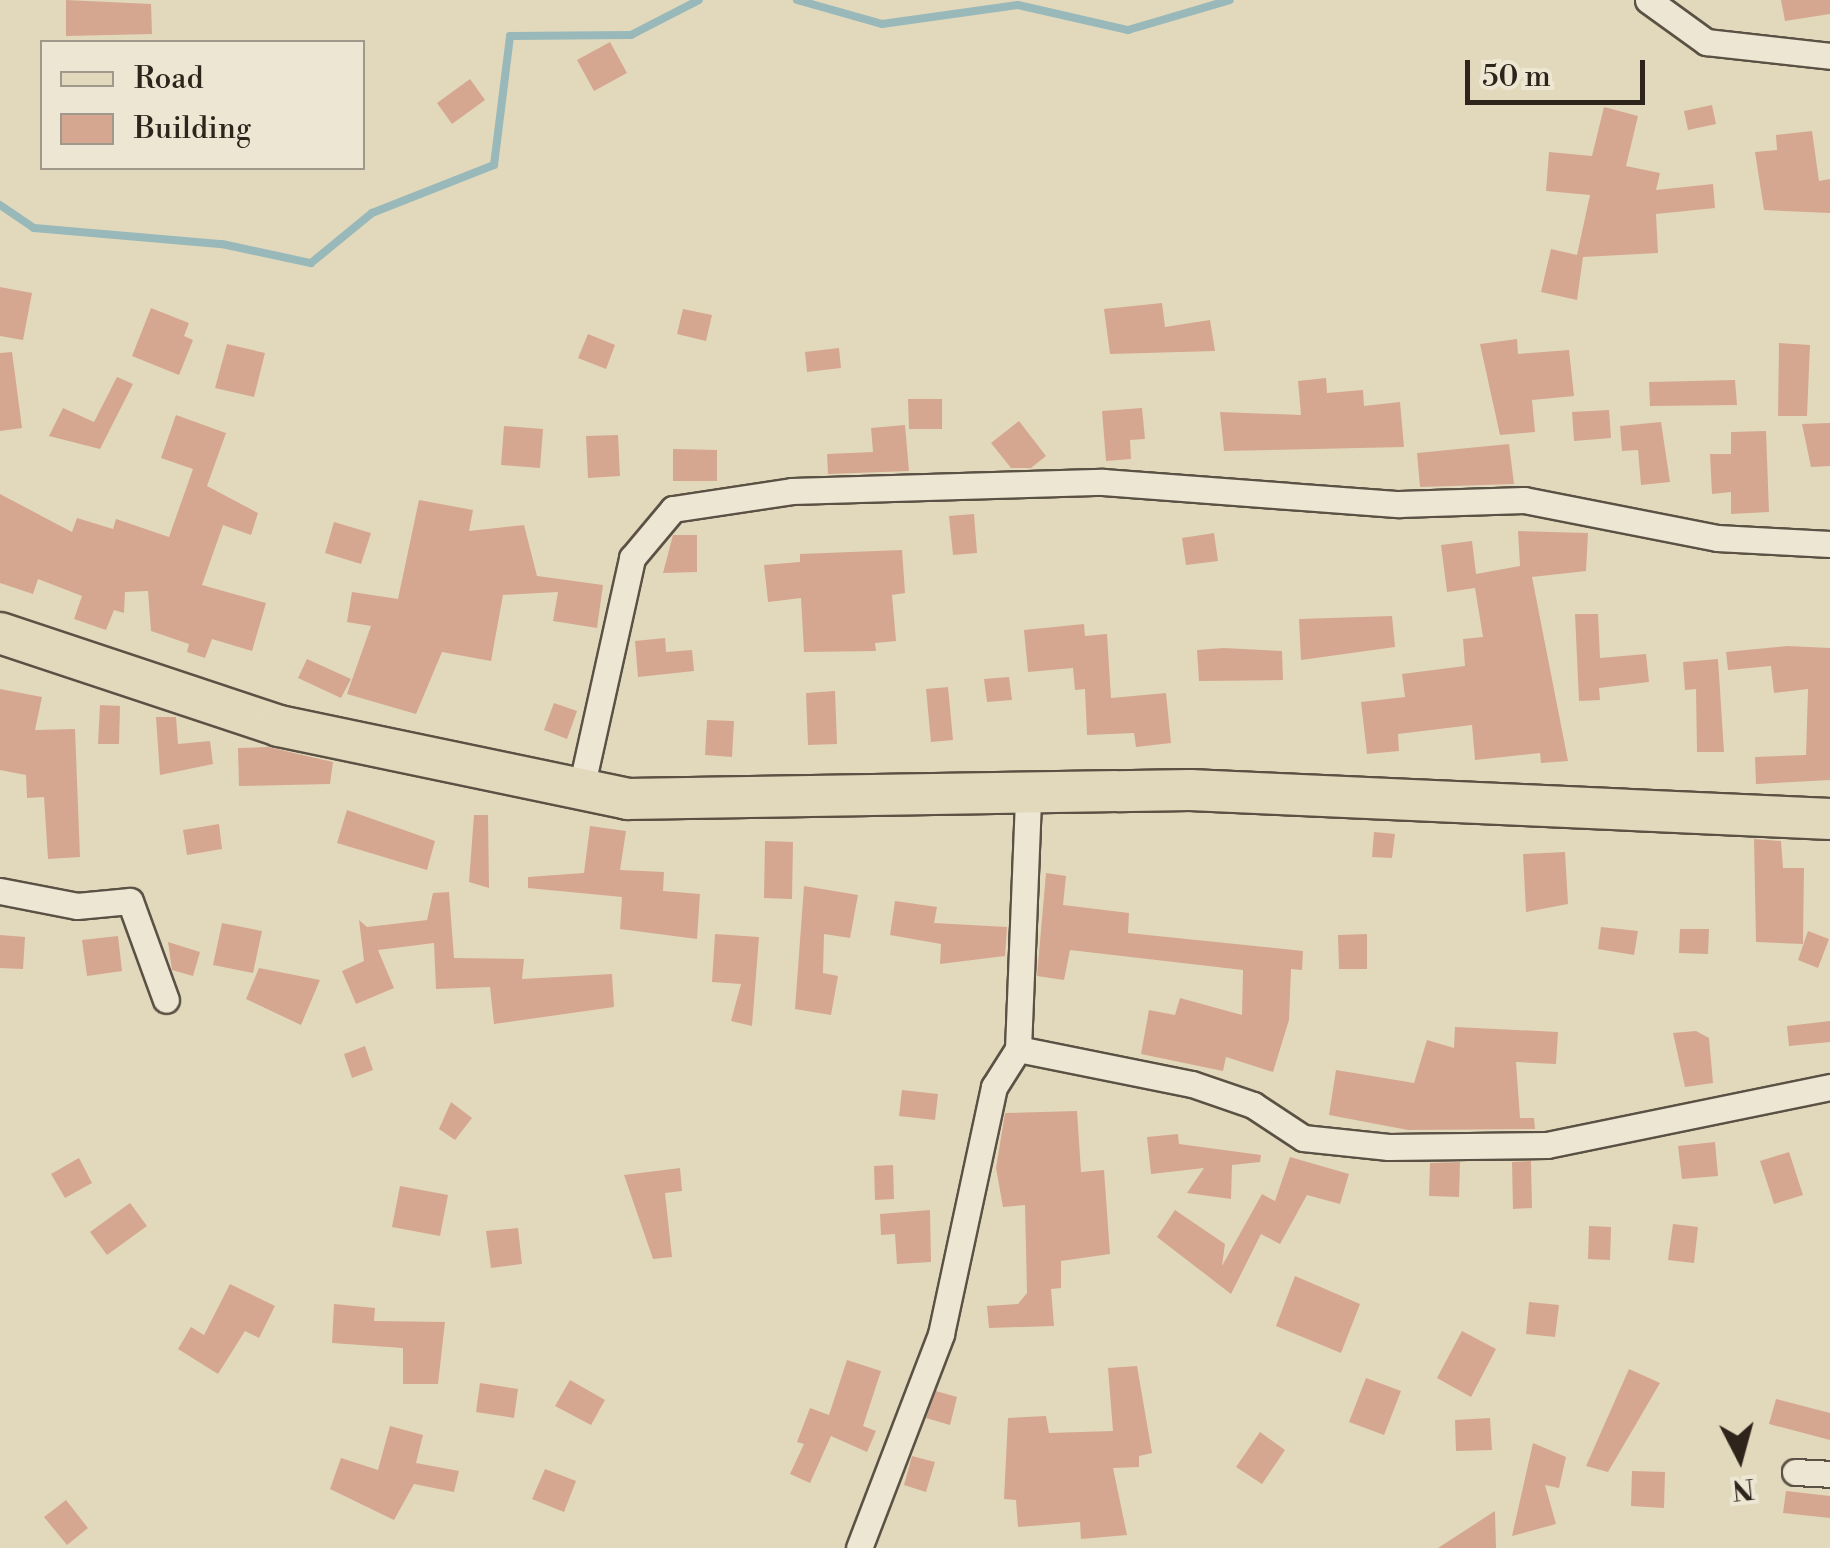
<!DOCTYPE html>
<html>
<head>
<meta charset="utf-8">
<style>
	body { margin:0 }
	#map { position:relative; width:1830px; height:1548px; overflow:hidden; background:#e2d9bc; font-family:"Libre Bodoni",serif }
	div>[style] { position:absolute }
	.stream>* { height:8px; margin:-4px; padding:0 4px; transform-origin:4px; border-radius:4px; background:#98b8ba }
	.building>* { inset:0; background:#d5a790 }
	.roads { filter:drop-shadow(2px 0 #5b5144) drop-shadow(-2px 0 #5b5144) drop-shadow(0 2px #5b5144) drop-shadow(0 -2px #5b5144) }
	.street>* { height:25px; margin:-12.5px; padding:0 12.5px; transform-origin:12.5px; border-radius:12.5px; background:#ece6d3 }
	.primary>* { height:40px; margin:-20px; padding:0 20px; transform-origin:20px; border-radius:20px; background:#e2d9bc }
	span { translate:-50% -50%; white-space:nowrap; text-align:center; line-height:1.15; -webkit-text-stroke:8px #ece6d3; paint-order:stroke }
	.legend { position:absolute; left:40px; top:40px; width:325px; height:130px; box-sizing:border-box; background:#ece6d3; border:2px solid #a0988a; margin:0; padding:12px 18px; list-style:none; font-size:30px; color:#2e241c }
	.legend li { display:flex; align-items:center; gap:20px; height:50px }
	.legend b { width:50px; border:2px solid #a0988a }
	.north { position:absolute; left:1690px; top:1408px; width:100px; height:100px; -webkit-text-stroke:8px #ece6d3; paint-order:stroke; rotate:174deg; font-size:28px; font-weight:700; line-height:40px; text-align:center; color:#2e241c }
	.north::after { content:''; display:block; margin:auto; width:35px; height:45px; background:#2e241c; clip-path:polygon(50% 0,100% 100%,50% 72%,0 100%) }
	.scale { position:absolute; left:1465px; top:60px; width:180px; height:45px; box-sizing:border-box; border:5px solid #2e241c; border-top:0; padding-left:12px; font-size:30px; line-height:35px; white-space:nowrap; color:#2e241c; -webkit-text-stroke:8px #ece6d3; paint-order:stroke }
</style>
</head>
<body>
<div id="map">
	<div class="stream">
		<div style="left:797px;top:0;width:88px;rotate:15.8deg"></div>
		<div style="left:882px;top:24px;width:137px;rotate:-8deg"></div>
		<div style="left:1018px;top:5px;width:113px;rotate:12.8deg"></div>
		<div style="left:1128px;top:30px;width:106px;rotate:-16.4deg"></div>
		<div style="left:0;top:205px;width:41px;rotate:34.1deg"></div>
		<div style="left:34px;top:228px;width:189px;rotate:4.9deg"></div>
		<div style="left:222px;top:244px;width:91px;rotate:12.1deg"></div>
		<div style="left:311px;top:263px;width:79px;rotate:-39.3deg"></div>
		<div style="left:372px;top:213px;width:131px;rotate:-21.5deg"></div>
		<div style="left:494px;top:165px;width:130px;rotate:-82.9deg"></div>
		<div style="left:510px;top:36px;width:121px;rotate:-0.5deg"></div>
		<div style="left:631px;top:35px;width:76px;rotate:-27.2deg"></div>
	</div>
	<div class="building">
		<div style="clip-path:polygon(66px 0,151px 4px,152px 34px,66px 36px)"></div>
		<div style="clip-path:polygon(1781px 0,1830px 0,1830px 14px,1785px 21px)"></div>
		<div style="clip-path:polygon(610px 42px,627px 73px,594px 91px,577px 60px)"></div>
		<div style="clip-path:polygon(470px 79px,485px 100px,452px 124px,437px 103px)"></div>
		<div style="clip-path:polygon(1712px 105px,1716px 124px,1688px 130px,1684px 111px)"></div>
		<div style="clip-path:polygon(1604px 107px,1638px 116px,1626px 166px,1660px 173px,1656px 190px,1713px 184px,1715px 208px,1656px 214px,1658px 253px,1583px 257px,1577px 300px,1541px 292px,1551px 249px,1577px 255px,1590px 195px,1546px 191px,1549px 152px,1592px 156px)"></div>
		<div style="clip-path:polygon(1812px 131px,1819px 181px,1830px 179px,1830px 213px,1764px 210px,1755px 152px,1777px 150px,1776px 135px)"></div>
		<div style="clip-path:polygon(0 287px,32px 293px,23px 340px,0 336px)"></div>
		<div style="clip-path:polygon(1162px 303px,1165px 327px,1210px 320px,1215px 351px,1110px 354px,1104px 309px)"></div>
		<div style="clip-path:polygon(151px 308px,189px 323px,184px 336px,193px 340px,179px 375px,132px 356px)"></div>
		<div style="clip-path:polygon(683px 309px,712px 315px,706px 341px,677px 334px)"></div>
		<div style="clip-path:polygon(588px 334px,615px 345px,606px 369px,578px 358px)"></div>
		<div style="clip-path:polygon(1517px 339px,1518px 354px,1569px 350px,1574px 396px,1532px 400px,1535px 432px,1500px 435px,1480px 344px)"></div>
		<div style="clip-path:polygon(1779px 343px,1810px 345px,1807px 416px,1778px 416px)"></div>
		<div style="clip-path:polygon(227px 344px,265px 353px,254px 397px,215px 388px)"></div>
		<div style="clip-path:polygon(839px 348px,841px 368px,807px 372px,805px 352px)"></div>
		<div style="clip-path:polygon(12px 352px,22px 428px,0 431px,0 353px)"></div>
		<div style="clip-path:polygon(117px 377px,133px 384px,100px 449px,49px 436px,63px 408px,94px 422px)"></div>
		<div style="clip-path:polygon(1326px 378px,1327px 393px,1363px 390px,1364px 406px,1400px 402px,1404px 447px,1224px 451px,1220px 412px,1301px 415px,1298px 381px)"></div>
		<div style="clip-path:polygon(1735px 380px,1737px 405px,1650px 406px,1649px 382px)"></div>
		<div style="clip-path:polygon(908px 399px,942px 399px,942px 429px,909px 429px)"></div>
		<div style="clip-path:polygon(1142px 408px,1145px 439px,1130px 440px,1131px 459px,1106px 461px,1102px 411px)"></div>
		<div style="clip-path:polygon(1609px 410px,1611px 438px,1574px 441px,1572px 412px)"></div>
		<div style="clip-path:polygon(176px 415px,226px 433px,207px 486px,258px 513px,251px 535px,223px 525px,202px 585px,266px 603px,252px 651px,212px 639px,205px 658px,187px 652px,189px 644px,151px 631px,148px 591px,125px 592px,124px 613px,114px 610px,106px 630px,74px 619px,82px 596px,38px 579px,33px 594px,0 583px,0 494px,72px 532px,77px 518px,113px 529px,116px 519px,169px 537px,193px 469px,161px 458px)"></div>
		<div style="clip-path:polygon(1019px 421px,1046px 456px,1031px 468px,1011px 468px,991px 443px)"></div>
		<div style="clip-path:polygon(1661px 422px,1670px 482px,1641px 485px,1638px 450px,1622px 451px,1620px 426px)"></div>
		<div style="clip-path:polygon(1830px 423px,1830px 466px,1811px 467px,1802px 424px)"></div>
		<div style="clip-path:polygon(905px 425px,909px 471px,828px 474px,827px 454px,873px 452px,871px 428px)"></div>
		<div style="clip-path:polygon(504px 426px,543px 429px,540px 468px,501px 465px)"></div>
		<div style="clip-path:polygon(1766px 431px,1769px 512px,1731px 514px,1731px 492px,1712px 494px,1710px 454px,1731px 454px,1731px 432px)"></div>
		<div style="clip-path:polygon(618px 435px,620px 476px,588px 478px,586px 436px)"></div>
		<div style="clip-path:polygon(1509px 444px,1514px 484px,1420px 487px,1417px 453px)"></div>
		<div style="clip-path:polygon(673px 449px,717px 450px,717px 481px,673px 481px)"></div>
		<div style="clip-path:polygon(419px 500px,473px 510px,469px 531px,524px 525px,537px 576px,603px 585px,597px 628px,553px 621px,558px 592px,503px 595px,491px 661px,442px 652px,416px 714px,347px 694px,371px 626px,347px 622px,352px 592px,398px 599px)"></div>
		<div style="clip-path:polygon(974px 514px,977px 553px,953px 555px,949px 516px)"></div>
		<div style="clip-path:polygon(334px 522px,371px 533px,361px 564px,325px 553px)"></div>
		<div style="clip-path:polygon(1518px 531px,1588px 533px,1586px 571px,1532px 577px,1568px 761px,1541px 763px,1540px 753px,1475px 760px,1472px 725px,1398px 734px,1399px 751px,1367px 754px,1361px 702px,1405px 697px,1402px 674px,1465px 666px,1463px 639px,1483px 637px,1475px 588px,1447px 592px,1441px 545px,1472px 541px,1476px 574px,1520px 566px)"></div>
		<div style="clip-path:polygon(1214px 533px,1218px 561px,1186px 565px,1182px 538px)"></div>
		<div style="clip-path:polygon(673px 535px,697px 535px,697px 572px,663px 573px)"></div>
		<div style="clip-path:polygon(902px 550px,905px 593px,892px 595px,896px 641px,875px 643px,876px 651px,804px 652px,801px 598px,768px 602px,764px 565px,800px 562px,800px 554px)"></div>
		<div style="clip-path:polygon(1575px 614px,1598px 614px,1600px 658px,1646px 654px,1649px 682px,1599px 688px,1600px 700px,1579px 701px)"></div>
		<div style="clip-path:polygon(1392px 616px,1395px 647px,1301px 660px,1299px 619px)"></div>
		<div style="clip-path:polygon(1084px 624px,1085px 636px,1107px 634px,1111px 698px,1166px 693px,1171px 743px,1136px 747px,1134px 733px,1087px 735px,1085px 689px,1075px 690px,1073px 668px,1028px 672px,1024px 630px)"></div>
		<div style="clip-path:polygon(665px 638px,666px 652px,692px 650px,694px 671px,638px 677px,635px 641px)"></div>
		<div style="clip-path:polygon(1787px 646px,1830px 648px,1830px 780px,1756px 784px,1755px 757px,1806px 755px,1808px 689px,1774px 693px,1771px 666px,1728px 670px,1726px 652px)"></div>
		<div style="clip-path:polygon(1224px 648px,1282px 651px,1283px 680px,1199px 681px,1197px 650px)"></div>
		<div style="clip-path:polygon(307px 659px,351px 679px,341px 698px,298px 678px)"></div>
		<div style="clip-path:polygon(1718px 659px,1724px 752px,1697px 752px,1696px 689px,1685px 690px,1683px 662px)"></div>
		<div style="clip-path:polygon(1009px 677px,1012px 700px,987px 702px,984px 679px)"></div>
		<div style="clip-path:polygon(948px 687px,953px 740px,931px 742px,926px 689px)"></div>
		<div style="clip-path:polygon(0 689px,42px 697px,35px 730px,75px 729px,80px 857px,48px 859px,44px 797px,27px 798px,26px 775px,0 770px)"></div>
		<div style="clip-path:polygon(835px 691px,837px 744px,808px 745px,806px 693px)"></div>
		<div style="clip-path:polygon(554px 703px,577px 711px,567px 739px,544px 730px)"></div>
		<div style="clip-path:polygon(100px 705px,120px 706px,119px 744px,98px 744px)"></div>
		<div style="clip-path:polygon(156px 717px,176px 717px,178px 744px,210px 741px,213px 764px,160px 775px)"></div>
		<div style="clip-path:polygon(707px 720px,734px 721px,732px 757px,705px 755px)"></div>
		<div style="clip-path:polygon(268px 747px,333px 762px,330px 784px,239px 786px,238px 748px)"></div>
		<div style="clip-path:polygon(347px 810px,435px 841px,427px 870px,337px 843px)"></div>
		<div style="clip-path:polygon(474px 815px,488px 815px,489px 888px,469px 882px)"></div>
		<div style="clip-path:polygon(219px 824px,222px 849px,187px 855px,183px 830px)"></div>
		<div style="clip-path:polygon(590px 826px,626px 831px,620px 870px,664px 872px,663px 891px,700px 894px,697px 939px,620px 929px,622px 897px,528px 888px,528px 877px,584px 873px)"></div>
		<div style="clip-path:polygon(1374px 832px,1395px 834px,1392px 858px,1372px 857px)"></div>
		<div style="clip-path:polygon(1754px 839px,1781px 841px,1783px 868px,1804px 868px,1803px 944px,1756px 942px)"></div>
		<div style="clip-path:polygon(765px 841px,793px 842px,792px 899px,764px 898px)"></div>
		<div style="clip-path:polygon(1565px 852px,1568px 904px,1526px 912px,1523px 854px)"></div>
		<div style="clip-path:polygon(1046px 873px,1066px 876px,1063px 905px,1129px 913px,1128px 933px,1303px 951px,1302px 970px,1291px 969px,1289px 1020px,1273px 1072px,1226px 1057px,1223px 1071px,1141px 1054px,1149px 1010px,1175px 1015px,1180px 998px,1242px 1015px,1243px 970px,1070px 950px,1064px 980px,1037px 976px)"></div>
		<div style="clip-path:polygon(804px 886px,858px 895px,850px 938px,824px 934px,823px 973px,838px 976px,831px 1015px,795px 1009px)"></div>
		<div style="clip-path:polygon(449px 892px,454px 958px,524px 959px,522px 979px,612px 974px,614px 1007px,494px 1024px,490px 987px,436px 989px,434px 943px,378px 950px,394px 988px,356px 1004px,342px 971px,364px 961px,359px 920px,367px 927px,427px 920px,433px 893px)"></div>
		<div style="clip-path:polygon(895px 901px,937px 907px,934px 923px,1007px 927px,1005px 956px,940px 964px,941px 944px,890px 935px)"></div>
		<div style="clip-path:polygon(222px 923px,262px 931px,253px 973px,213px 965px)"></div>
		<div style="clip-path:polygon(1601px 927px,1638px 931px,1634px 955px,1598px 949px)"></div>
		<div style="clip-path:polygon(1680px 929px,1709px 929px,1708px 954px,1679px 953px)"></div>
		<div style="clip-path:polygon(1808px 931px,1829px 939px,1818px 968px,1798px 960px)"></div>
		<div style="clip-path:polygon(715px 934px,759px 937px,752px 1026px,731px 1021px,741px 984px,712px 982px)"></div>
		<div style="clip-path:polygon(1367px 934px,1367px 969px,1339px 969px,1338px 935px)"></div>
		<div style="clip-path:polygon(0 935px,25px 937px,23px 969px,0 968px)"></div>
		<div style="clip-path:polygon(118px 936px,122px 971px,87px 976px,82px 940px)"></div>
		<div style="clip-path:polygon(168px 942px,200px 952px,193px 976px,172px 970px)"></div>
		<div style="clip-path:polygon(259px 968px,320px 980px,301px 1025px,246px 999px)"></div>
		<div style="clip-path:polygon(1830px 1021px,1830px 1042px,1789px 1046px,1787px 1026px)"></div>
		<div style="clip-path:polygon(1455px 1027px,1558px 1032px,1556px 1064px,1516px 1062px,1520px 1118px,1534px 1118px,1535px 1129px,1408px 1130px,1329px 1115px,1336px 1070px,1414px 1083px,1427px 1040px,1454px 1048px)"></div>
		<div style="clip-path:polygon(1696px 1031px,1709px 1038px,1713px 1083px,1685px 1087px,1673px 1033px)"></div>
		<div style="clip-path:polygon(365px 1046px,373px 1070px,352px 1078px,344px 1054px)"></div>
		<div style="clip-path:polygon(902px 1090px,938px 1094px,935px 1120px,899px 1116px)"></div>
		<div style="clip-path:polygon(451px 1102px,472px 1118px,455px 1140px,439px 1129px)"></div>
		<div style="clip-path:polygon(1077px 1111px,1081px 1172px,1104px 1170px,1110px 1254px,1061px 1261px,1061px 1288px,1051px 1289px,1054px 1326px,989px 1328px,987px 1306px,1018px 1304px,1027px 1293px,1025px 1205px,1003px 1207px,996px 1168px,1005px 1113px)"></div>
		<div style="clip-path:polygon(1178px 1134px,1179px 1144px,1261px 1155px,1260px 1162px,1232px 1165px,1231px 1199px,1187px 1193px,1204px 1168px,1151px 1174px,1147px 1137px)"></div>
		<div style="clip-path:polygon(1715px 1142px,1718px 1176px,1682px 1179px,1678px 1146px)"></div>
		<div style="clip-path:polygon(1789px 1152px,1803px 1195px,1774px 1204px,1760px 1161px)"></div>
		<div style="clip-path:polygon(1290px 1157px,1349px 1174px,1340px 1204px,1307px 1195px,1280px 1244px,1261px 1234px,1231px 1294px,1157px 1237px,1175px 1210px,1225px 1244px,1222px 1266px,1262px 1194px,1275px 1201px)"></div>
		<div style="clip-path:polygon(79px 1158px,92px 1183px,65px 1198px,51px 1174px)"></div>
		<div style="clip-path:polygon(1531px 1161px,1532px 1208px,1513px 1209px,1512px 1162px)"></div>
		<div style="clip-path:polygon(1460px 1162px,1459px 1197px,1429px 1196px,1430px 1163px)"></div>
		<div style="clip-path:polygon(893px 1165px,894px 1199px,875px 1200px,874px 1166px)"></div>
		<div style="clip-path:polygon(680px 1168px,682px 1191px,665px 1193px,672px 1257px,653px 1259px,624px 1175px)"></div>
		<div style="clip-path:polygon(400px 1186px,448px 1195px,440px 1236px,392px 1227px)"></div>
		<div style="clip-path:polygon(130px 1203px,147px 1226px,107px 1255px,90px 1232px)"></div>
		<div style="clip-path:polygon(930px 1210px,931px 1262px,897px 1264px,895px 1234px,881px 1235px,880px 1214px)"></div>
		<div style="clip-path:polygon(1673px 1224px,1698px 1227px,1694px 1263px,1668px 1260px)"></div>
		<div style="clip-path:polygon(1589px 1226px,1611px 1227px,1610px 1260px,1588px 1259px)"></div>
		<div style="clip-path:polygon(518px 1228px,522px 1264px,491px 1268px,486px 1231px)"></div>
		<div style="clip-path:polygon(1295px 1276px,1360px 1304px,1341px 1353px,1276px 1326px)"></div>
		<div style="clip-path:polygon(230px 1284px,275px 1306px,259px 1338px,245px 1331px,218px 1374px,178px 1349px,191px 1327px,204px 1335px)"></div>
		<div style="clip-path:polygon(1529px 1302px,1559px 1305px,1555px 1337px,1526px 1334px)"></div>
		<div style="clip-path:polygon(334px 1304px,375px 1308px,374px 1321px,445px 1322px,438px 1384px,403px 1384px,403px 1348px,332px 1343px)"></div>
		<div style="clip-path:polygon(1462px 1331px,1496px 1349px,1471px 1397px,1437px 1378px)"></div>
		<div style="clip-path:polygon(847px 1360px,881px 1371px,863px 1426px,876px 1431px,867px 1452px,831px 1436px,810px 1483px,790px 1474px,804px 1444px,797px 1442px,810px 1408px,829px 1415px)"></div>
		<div style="clip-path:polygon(1137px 1366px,1152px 1453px,1139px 1456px,1139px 1467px,1113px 1468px,1127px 1535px,1081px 1539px,1080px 1522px,1018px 1527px,1016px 1500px,1004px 1499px,1008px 1418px,1046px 1416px,1049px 1433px,1113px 1431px,1108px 1368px)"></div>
		<div style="clip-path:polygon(1629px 1369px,1660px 1383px,1608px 1472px,1586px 1466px)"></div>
		<div style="clip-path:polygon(1366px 1378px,1401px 1391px,1384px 1435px,1349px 1422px)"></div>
		<div style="clip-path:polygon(570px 1380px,605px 1400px,591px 1425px,555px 1406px)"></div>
		<div style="clip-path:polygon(480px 1383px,518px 1389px,514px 1418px,476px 1412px)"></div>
		<div style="clip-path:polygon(936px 1391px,957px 1397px,950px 1425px,926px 1418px)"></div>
		<div style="clip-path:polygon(1776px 1399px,1830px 1413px,1830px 1440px,1769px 1424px)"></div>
		<div style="clip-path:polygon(1490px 1418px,1492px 1450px,1456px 1451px,1455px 1420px)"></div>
		<div style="clip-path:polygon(390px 1426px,423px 1435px,416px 1463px,459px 1471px,454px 1492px,414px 1484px,394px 1520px,330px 1489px,341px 1458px,378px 1470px)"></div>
		<div style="clip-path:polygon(1260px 1432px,1285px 1450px,1262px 1484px,1236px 1467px)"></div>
		<div style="clip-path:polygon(1533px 1443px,1566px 1457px,1559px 1488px,1545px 1485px,1556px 1524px,1512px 1536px)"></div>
		<div style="clip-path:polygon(912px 1456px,935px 1462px,926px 1492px,904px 1485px)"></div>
		<div style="clip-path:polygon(545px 1469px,576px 1481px,564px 1512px,532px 1499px)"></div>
		<div style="clip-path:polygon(1632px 1471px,1665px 1472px,1664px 1508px,1631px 1506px)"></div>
		<div style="clip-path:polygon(1786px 1491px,1830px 1496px,1830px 1518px,1783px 1513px)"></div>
		<div style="clip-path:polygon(66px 1500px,88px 1528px,67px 1545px,44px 1517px)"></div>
		<div style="clip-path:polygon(1495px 1511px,1496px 1548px,1438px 1548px)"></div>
	</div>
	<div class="roads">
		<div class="street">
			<div style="left:1648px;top:0;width:72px;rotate:35.9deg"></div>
			<div style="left:1706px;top:42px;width:125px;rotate:6.4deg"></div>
			<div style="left:580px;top:793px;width:241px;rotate:-77.5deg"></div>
			<div style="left:632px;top:558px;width:64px;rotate:-50.1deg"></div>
			<div style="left:673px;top:509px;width:120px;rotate:-8.6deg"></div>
			<div style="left:792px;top:491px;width:311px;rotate:-1.7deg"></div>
			<div style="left:1103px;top:482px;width:297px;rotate:4.3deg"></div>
			<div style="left:1399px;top:504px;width:125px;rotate:-1.8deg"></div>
			<div style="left:1524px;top:500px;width:197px;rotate:11.1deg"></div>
			<div style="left:1717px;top:538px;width:113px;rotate:3deg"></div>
			<div style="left:0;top:891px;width:78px;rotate:11deg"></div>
			<div style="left:77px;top:906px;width:53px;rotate:-5.4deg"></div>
			<div style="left:130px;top:901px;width:105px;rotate:70deg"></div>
			<div style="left:1018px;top:1049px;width:177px;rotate:11.4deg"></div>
			<div style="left:1192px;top:1084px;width:65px;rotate:19deg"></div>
			<div style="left:1253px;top:1105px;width:60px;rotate:33.4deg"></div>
			<div style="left:1303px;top:1138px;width:86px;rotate:6deg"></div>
			<div style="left:1389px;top:1147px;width:158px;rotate:-0.7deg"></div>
			<div style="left:1547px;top:1145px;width:289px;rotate:-11.6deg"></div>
			<div style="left:1795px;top:1472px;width:35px;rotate:3deg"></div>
			<div style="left:859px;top:1548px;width:229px;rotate:-69deg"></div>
			<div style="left:941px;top:1334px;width:253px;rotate:-77.9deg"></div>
			<div style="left:994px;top:1087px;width:45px;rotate:-57.7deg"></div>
			<div style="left:1018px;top:1049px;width:254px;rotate:-87.7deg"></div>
		</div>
		<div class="primary">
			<div style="left:0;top:633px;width:294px;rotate:18.4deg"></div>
			<div style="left:279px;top:726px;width:356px;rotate:11.8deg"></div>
			<div style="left:627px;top:799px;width:563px;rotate:-0.92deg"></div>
			<div style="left:1190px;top:790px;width:641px;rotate:2.59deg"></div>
		</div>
	</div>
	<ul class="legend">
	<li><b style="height:12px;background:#e2d9bc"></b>Road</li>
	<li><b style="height:28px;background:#d5a790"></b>Building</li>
	</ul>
	<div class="north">N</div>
	<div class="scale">50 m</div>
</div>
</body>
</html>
